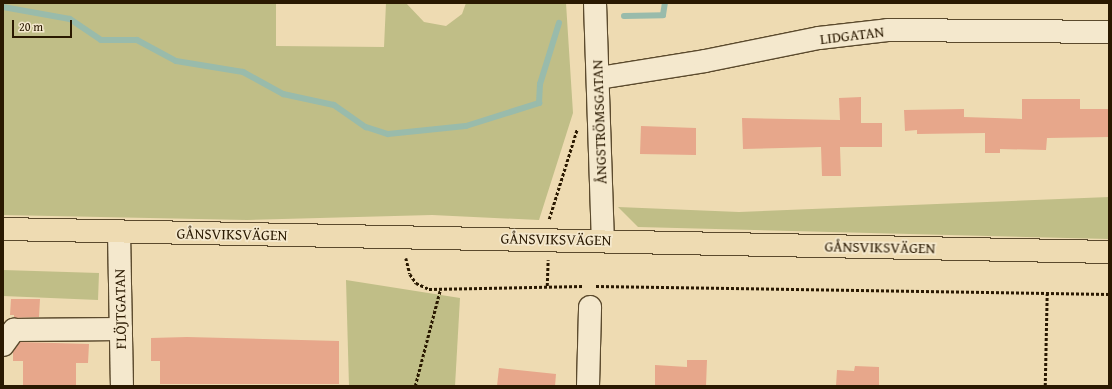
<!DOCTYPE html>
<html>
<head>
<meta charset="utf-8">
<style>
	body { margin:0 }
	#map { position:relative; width:1112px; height:389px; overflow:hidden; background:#eedbb2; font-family:"Gentium Book Plus",serif }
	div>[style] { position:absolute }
	.green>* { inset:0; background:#c0be87 }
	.stream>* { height:6px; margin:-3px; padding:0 3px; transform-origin:3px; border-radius:3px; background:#99bbab }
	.building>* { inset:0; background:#e7a78b }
	.path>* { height:2.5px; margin-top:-1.25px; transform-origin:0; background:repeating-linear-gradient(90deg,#2a1901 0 3px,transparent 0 5px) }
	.roads { filter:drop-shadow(1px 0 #5b4a2d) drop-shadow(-1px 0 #5b4a2d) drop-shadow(0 1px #5b4a2d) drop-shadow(0 -1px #5b4a2d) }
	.minor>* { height:22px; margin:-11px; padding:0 11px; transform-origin:11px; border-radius:11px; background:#f4e8cd }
	.major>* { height:22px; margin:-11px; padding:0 11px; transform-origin:11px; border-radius:11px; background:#eedbb2 }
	span { translate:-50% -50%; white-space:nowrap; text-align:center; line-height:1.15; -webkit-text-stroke:3.5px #f4e8cd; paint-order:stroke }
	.street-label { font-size:15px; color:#2a1901 }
	.frame { position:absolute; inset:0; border:4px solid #2a1901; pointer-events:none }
	.scale { position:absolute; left:12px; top:20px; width:60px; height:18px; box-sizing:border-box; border:2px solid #2a1901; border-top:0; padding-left:5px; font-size:12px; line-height:14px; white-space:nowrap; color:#2a1901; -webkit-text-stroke:3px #f4e8cd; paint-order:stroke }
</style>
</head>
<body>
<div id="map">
	<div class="green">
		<div style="clip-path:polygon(3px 3px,276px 3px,276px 46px,384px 47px,386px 3px,406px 3px,424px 22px,446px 26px,462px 14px,466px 3px,566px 3px,573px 113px,539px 220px,432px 215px,247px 220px,3px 215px)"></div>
		<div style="clip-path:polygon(1109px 197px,1109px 239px,638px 227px,618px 207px,739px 212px)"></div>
		<div style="clip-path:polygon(3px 270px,99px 273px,98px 300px,3px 296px)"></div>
		<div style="clip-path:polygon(346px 280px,460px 298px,455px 386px,349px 386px)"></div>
	</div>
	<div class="stream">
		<div style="left:3px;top:7px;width:68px;rotate:10.2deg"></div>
		<div style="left:70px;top:19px;width:37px;rotate:34deg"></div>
		<div style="left:101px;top:40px;width:36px"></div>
		<div style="left:137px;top:40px;width:44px;rotate:28.3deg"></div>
		<div style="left:176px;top:61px;width:68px;rotate:9.3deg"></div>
		<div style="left:243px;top:72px;width:46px;rotate:28.8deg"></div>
		<div style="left:283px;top:94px;width:52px;rotate:12.2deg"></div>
		<div style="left:334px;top:105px;width:39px;rotate:35deg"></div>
		<div style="left:366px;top:127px;width:23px;rotate:18deg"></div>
		<div style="left:388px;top:134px;width:78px;rotate:-5.9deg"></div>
		<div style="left:466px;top:126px;width:77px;rotate:-17.5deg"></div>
		<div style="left:539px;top:103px;width:19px;rotate:-87deg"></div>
		<div style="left:540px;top:84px;width:64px;rotate:-72.7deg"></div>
		<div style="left:624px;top:16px;width:39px;rotate:-1deg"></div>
		<div style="left:663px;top:15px;width:12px;rotate:-81deg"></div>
	</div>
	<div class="building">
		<div style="clip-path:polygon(861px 97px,861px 123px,882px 123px,882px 147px,840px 147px,841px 176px,822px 176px,821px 147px,743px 149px,742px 118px,840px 120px,839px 98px)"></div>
		<div style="clip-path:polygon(1022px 99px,1080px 99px,1080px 109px,1109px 109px,1109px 137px,1047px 138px,1046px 150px,1000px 149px,1000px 153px,985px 153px,985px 133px,917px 134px,917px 130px,905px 131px,904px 110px,964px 109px,964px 117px,1022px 119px)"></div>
		<div style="clip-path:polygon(641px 126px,696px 128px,696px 155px,640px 154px)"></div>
		<div style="clip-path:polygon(11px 299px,40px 299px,39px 317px,14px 318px,14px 315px,10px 315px)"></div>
		<div style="clip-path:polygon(187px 337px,339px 341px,339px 384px,160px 384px,160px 361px,151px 361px,151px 338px)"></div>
		<div style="clip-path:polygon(20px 342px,89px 344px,88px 363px,76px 363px,76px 385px,23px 386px,23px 361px,13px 361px,13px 352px)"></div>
		<div style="clip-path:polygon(687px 360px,707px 360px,706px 386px,655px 386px,655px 365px,687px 367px)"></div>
		<div style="clip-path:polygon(855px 366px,879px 367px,879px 386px,836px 386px,837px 370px,854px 371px)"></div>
		<div style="clip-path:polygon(499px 368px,556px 374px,555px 386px,497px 386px)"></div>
	</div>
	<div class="path">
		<div style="left:549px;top:219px;width:94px;rotate:-72.7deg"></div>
		<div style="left:406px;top:258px;width:16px;rotate:76deg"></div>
		<div style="left:410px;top:274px;width:11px;rotate:56deg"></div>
		<div style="left:416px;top:283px;width:14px;rotate:25deg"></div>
		<div style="left:429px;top:289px;width:154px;rotate:-1.1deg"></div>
		<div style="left:547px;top:286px;width:26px;rotate:-88deg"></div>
		<div style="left:596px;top:286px;width:513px;rotate:0.89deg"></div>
		<div style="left:415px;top:386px;width:99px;rotate:-75.4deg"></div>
		<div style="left:1045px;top:386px;width:92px;rotate:-88.8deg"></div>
	</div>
	<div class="roads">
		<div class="minor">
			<div style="left:595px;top:3px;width:237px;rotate:88.1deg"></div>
			<div style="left:599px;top:78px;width:107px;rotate:-9.1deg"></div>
			<div style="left:705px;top:61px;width:116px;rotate:-11.4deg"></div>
			<div style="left:819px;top:38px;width:69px;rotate:-6.6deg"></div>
			<div style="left:888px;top:30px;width:221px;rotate:0.5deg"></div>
			<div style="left:119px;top:232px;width:154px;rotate:88.9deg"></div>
			<div style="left:3px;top:345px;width:19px;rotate:-54deg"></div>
			<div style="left:14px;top:330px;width:107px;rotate:-0.5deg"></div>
			<div style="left:588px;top:386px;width:79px;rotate:-88.5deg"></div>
		</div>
		<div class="major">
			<div style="left:3px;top:229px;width:1106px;rotate:1.19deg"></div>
		</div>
	</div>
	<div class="street-label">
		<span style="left:852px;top:35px;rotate:-7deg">LIDGATAN</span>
		<span style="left:599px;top:122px;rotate:-92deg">ÅNGSTRÖMSGATAN</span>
		<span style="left:232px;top:234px;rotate:1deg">GÅNSVIKSVÄGEN</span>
		<span style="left:556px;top:239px;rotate:1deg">GÅNSVIKSVÄGEN</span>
		<span style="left:880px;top:247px;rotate:1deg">GÅNSVIKSVÄGEN</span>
		<span style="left:120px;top:309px;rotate:-91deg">FLÖJTGATAN</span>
	</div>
	<div class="frame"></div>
	<div class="scale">20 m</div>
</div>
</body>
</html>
